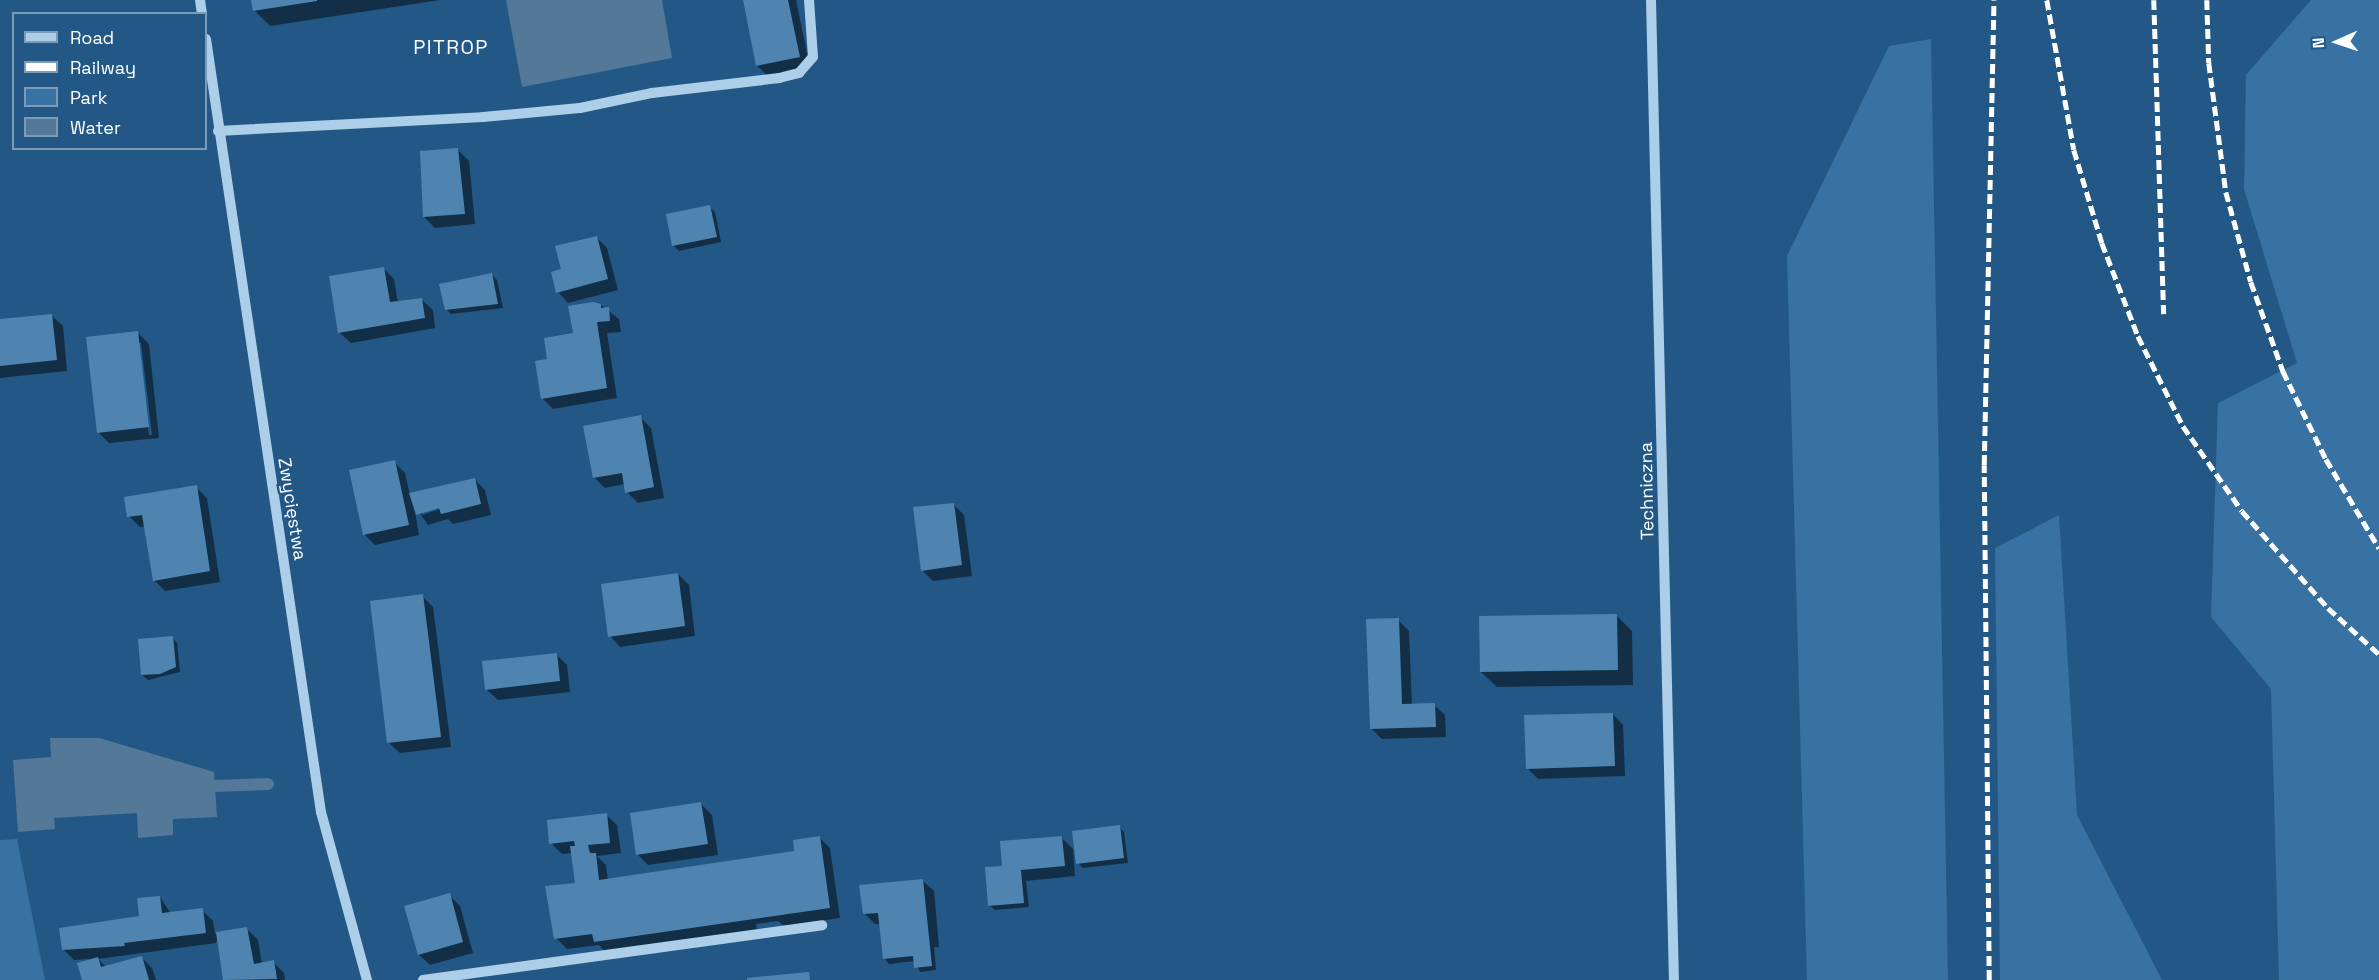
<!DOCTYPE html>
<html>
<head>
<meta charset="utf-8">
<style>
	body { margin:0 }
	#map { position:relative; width:2379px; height:980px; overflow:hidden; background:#235886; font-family:"Space Grotesk",sans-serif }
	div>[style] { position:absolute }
	.green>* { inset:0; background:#3772a3 }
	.water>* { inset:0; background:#537898 }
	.shadow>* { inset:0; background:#0007 }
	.stream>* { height:12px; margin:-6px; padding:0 6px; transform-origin:6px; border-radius:6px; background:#537898 }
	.building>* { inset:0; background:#5084b0 }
	.minor>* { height:10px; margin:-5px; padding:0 5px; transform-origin:5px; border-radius:5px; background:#adcee9 }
	.rail>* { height:4.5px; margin-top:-2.25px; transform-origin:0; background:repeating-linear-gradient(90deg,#fff 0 10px,transparent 0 14.5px) }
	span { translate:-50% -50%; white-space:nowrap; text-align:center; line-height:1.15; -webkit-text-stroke:5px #235886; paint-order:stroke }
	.street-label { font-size:18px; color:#fff }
	.neighbourhood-label { font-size:20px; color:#fff; letter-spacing:1.5px }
	.legend { position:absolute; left:12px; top:12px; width:195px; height:138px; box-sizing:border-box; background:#235886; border:2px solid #7b9bb6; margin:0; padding:8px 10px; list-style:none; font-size:18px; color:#fff }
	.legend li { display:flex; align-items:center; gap:12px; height:30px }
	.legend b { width:30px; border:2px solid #7b9bb6 }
	.north { position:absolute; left:2307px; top:12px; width:60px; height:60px; -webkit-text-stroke:4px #235886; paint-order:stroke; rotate:267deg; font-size:16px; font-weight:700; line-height:24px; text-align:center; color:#fff }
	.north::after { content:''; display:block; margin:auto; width:21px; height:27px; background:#fff; clip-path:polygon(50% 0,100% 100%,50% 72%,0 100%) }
</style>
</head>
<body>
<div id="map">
	<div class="green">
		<div style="clip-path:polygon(2311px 0,2379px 0,2379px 980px,2279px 980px,2271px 689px,2211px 617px,2218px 403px,2297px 363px,2244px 189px,2246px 75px)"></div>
		<div style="clip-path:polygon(1931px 39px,1948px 980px,1807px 980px,1787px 256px,1889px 46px)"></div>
		<div style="clip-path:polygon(2059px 515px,2077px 815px,2162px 980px,2000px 980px,1995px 548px)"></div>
		<div style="clip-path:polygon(17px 839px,45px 980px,0 980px,0 840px)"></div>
	</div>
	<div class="water">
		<div style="clip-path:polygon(506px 0,662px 0,672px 58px,522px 87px)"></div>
		<div style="clip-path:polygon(50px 738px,99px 738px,214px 772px,217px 817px,173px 819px,173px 835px,138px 838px,137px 813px,54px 818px,55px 829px,18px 832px,13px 760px,51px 757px)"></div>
	</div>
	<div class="shadow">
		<div style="clip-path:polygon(253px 0,440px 0,270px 26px,255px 11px)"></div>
		<div style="clip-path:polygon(744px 0,796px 0,810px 68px,768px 76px,757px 66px)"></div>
		<div style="clip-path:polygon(458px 150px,469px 161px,475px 224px,435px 228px,424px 217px)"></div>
		<div style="clip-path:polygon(709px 207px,715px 212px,721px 242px,679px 251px,674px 246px)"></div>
		<div style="clip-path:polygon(596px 237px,607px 248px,618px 290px,568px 303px,558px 292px,563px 270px)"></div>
		<div style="clip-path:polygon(383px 268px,394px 279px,398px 303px,422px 300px,433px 310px,435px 328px,351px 343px,340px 333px)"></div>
		<div style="clip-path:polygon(492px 275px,497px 280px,503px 308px,451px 314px,446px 309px)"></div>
		<div style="clip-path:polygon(601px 305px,619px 319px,621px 332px,607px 333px,617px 398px,553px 409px,542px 398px,549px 361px)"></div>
		<div style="clip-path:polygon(52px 316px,63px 326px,67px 371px,0 378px,0 321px)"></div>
		<div style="clip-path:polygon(evenodd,138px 333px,149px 344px,159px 438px,109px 443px,98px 432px,138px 333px,138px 343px,141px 343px,152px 435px,149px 435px,138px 343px)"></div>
		<div style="clip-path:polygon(640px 417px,651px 428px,664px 498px,638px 503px,627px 492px,625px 484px,605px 488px,594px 477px)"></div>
		<div style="clip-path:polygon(evenodd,394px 462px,405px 473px,410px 495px,474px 479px,485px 490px,491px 515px,453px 524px,448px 519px,428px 525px,414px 505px,419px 535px,375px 545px,364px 534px,394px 462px,445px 504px,446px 507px,422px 515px,422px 512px,445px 504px)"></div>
		<div style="clip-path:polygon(196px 487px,207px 498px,220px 582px,165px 591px,154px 580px,146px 526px,140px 527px,129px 516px)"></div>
		<div style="clip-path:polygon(953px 504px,964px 515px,972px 576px,933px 581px,922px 570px)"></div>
		<div style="clip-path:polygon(678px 574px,689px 585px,695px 636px,620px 647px,610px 636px)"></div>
		<div style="clip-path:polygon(422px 596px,433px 607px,451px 747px,400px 753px,389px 743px)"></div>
		<div style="clip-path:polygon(1616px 615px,1632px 631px,1633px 685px,1497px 687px,1481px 672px)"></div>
		<div style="clip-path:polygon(1398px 620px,1409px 631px,1412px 705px,1434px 705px,1445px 715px,1446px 737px,1382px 739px,1371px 728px)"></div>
		<div style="clip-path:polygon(172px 637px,177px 643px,180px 672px,148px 680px,142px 675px)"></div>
		<div style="clip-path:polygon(556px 654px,567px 665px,570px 692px,498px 700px,487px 690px)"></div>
		<div style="clip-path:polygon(1613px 714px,1623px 725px,1625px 776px,1538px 779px,1527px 768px)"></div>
		<div style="clip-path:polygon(701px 804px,712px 815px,718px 855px,648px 865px,637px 854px)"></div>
		<div style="clip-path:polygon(606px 815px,617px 825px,621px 853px,597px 856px,606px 865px,608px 880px,796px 852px,819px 837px,830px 848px,840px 918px,784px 926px,778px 921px,756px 924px,757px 931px,606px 953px,599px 945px,567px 949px,556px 938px,577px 884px,573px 853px,562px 854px,551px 843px)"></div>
		<div style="clip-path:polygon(1119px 827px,1124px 832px,1128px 863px,1083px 868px,1078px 863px)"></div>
		<div style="clip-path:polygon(1062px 838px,1073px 849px,1075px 876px,1026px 881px,1029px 907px,995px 910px,989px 905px,1004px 867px)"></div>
		<div style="clip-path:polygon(923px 881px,934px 891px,939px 947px,934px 947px,936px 970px,920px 972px,915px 961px,889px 964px,884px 958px,881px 924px,875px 924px,864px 913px)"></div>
		<div style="clip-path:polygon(449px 895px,460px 906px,473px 953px,430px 965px,419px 955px)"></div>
		<div style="clip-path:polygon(160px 897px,171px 914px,202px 910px,213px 921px,215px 934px,247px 929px,258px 940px,262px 964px,273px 962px,284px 973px,285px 980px,225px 980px,218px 936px,216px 943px,98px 959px,106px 967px,141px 957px,152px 968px,156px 980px,83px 980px,89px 959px,74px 960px,63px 949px,141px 917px)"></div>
	</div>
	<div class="stream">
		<div style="left:214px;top:786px;width:54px;rotate:-2.1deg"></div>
	</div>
	<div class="building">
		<div style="clip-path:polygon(251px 0,317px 0,317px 1px,253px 11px)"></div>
		<div style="clip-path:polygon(743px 0,788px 0,800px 57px,756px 66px)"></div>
		<div style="clip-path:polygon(458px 148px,465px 214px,423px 217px,420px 151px)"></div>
		<div style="clip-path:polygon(710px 205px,717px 237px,672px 246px,666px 214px)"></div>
		<div style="clip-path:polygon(597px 236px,608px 279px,556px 293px,551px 272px,561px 269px,555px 246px)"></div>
		<div style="clip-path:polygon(384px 267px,390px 302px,422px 298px,425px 318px,338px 333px,329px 276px)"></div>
		<div style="clip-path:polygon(492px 273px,498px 304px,445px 310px,439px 284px)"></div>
		<div style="clip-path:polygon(593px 302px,601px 304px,601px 308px,609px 307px,610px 321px,597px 322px,607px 388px,541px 399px,535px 361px,547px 359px,544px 338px,573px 333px,568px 306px)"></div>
		<div style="clip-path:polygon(52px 314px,57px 360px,0 366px,0 319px)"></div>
		<div style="clip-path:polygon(138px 331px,149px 427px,97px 433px,86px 337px)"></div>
		<div style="clip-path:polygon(641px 415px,654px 487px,625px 493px,622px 473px,593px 478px,583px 426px)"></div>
		<div style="clip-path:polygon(395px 460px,409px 525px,363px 535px,349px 470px)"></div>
		<div style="clip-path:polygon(475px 478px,481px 504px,441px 514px,439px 508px,416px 515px,409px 493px)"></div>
		<div style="clip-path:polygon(197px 485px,210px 571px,153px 581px,142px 515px,127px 517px,124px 497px)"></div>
		<div style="clip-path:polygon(954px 503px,962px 565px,921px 571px,913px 507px)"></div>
		<div style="clip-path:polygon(678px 573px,685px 626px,608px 637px,601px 584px)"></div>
		<div style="clip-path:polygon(423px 594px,441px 737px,387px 743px,370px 601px)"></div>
		<div style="clip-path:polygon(1617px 614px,1618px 670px,1480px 672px,1479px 616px)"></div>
		<div style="clip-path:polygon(1399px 618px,1402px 704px,1435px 703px,1436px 727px,1370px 729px,1366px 619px)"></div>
		<div style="clip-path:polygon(173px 636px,176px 667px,160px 674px,141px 675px,138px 639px)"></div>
		<div style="clip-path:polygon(557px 653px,560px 681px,485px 690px,482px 661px)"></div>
		<div style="clip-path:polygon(1613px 713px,1615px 766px,1526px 769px,1524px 715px)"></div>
		<div style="clip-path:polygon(701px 802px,708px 844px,636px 855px,630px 813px)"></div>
		<div style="clip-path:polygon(607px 813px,610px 843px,588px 845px,590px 853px,596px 853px,599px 880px,794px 851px,793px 840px,820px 836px,830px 908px,594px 942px,592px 934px,554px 939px,545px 886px,575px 883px,570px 846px,575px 846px,574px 841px,549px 844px,547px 820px)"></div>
		<div style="clip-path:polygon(1120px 825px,1124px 858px,1076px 864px,1072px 831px)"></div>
		<div style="clip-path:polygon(1062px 836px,1065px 866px,1021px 870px,1024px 903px,988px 906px,985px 867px,1002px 866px,1000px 841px)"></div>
		<div style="clip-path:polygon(923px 879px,932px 966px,914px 968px,913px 956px,883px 959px,878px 913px,863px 914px,859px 885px)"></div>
		<div style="clip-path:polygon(450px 893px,463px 942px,418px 955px,404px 906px)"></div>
		<div style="clip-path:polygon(160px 896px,162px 913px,203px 908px,206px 933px,124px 943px,125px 946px,62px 950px,59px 928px,139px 916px,137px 898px)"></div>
		<div style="clip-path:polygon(247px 927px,254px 964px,274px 960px,277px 979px,223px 980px,216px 932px)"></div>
		<div style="clip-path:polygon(142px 956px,149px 980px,82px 980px,77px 963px,98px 957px,101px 967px)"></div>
		<div style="clip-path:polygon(809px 972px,810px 980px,747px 980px,747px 978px)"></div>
	</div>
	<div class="minor">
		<div style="left:200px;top:0;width:14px;rotate:82deg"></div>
		<div style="left:1651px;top:0;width:980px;rotate:88.66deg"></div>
		<div style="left:206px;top:39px;width:782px;rotate:81.54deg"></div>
		<div style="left:321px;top:812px;width:174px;rotate:74.7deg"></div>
		<div style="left:218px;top:131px;width:265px;rotate:-3deg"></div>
		<div style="left:483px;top:117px;width:97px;rotate:-5.3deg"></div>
		<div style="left:580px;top:108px;width:74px;rotate:-11.8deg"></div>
		<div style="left:652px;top:93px;width:128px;rotate:-6.7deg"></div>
		<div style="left:779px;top:78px;width:21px;rotate:-14deg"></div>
		<div style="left:799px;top:73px;width:21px;rotate:-49deg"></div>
		<div style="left:813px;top:57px;width:57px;rotate:-94deg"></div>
		<div style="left:423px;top:980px;width:403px;rotate:-7.8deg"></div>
	</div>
	<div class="rail">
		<div style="left:2047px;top:0;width:152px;rotate:79.8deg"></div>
		<div style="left:2074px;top:150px;width:97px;rotate:73.2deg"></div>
		<div style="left:2102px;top:243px;width:100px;rotate:68.8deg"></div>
		<div style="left:2138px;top:336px;width:101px;rotate:63.4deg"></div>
		<div style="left:2183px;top:426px;width:103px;rotate:55.2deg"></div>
		<div style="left:2242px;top:511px;width:130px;rotate:48.4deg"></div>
		<div style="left:2328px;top:608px;width:69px;rotate:42deg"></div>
		<div style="left:2154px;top:0;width:314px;rotate:88.2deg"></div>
		<div style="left:2207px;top:0;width:63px;rotate:88.2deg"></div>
		<div style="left:2209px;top:63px;width:130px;rotate:82.5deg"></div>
		<div style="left:2226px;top:192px;width:93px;rotate:74.5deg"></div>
		<div style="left:2251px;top:282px;width:95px;rotate:70.2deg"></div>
		<div style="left:2283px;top:371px;width:98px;rotate:64deg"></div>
		<div style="left:2326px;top:459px;width:104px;rotate:59.2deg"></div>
		<div style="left:1989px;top:980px;width:515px;rotate:-90.56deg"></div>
		<div style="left:1984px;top:465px;width:465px;rotate:-88.8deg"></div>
	</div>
	<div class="street-label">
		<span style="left:1647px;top:491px;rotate:-91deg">Techniczna</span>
		<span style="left:292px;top:509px;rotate:81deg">Zwycięstwa</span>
	</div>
	<div class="neighbourhood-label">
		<span style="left:451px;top:47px">PITROP</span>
	</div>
	<ul class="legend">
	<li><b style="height:8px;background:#adcee9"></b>Road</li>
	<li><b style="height:8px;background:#fff"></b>Railway</li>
	<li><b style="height:16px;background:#3772a3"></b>Park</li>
	<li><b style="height:16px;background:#537898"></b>Water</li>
	</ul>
	<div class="north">N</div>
</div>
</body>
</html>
